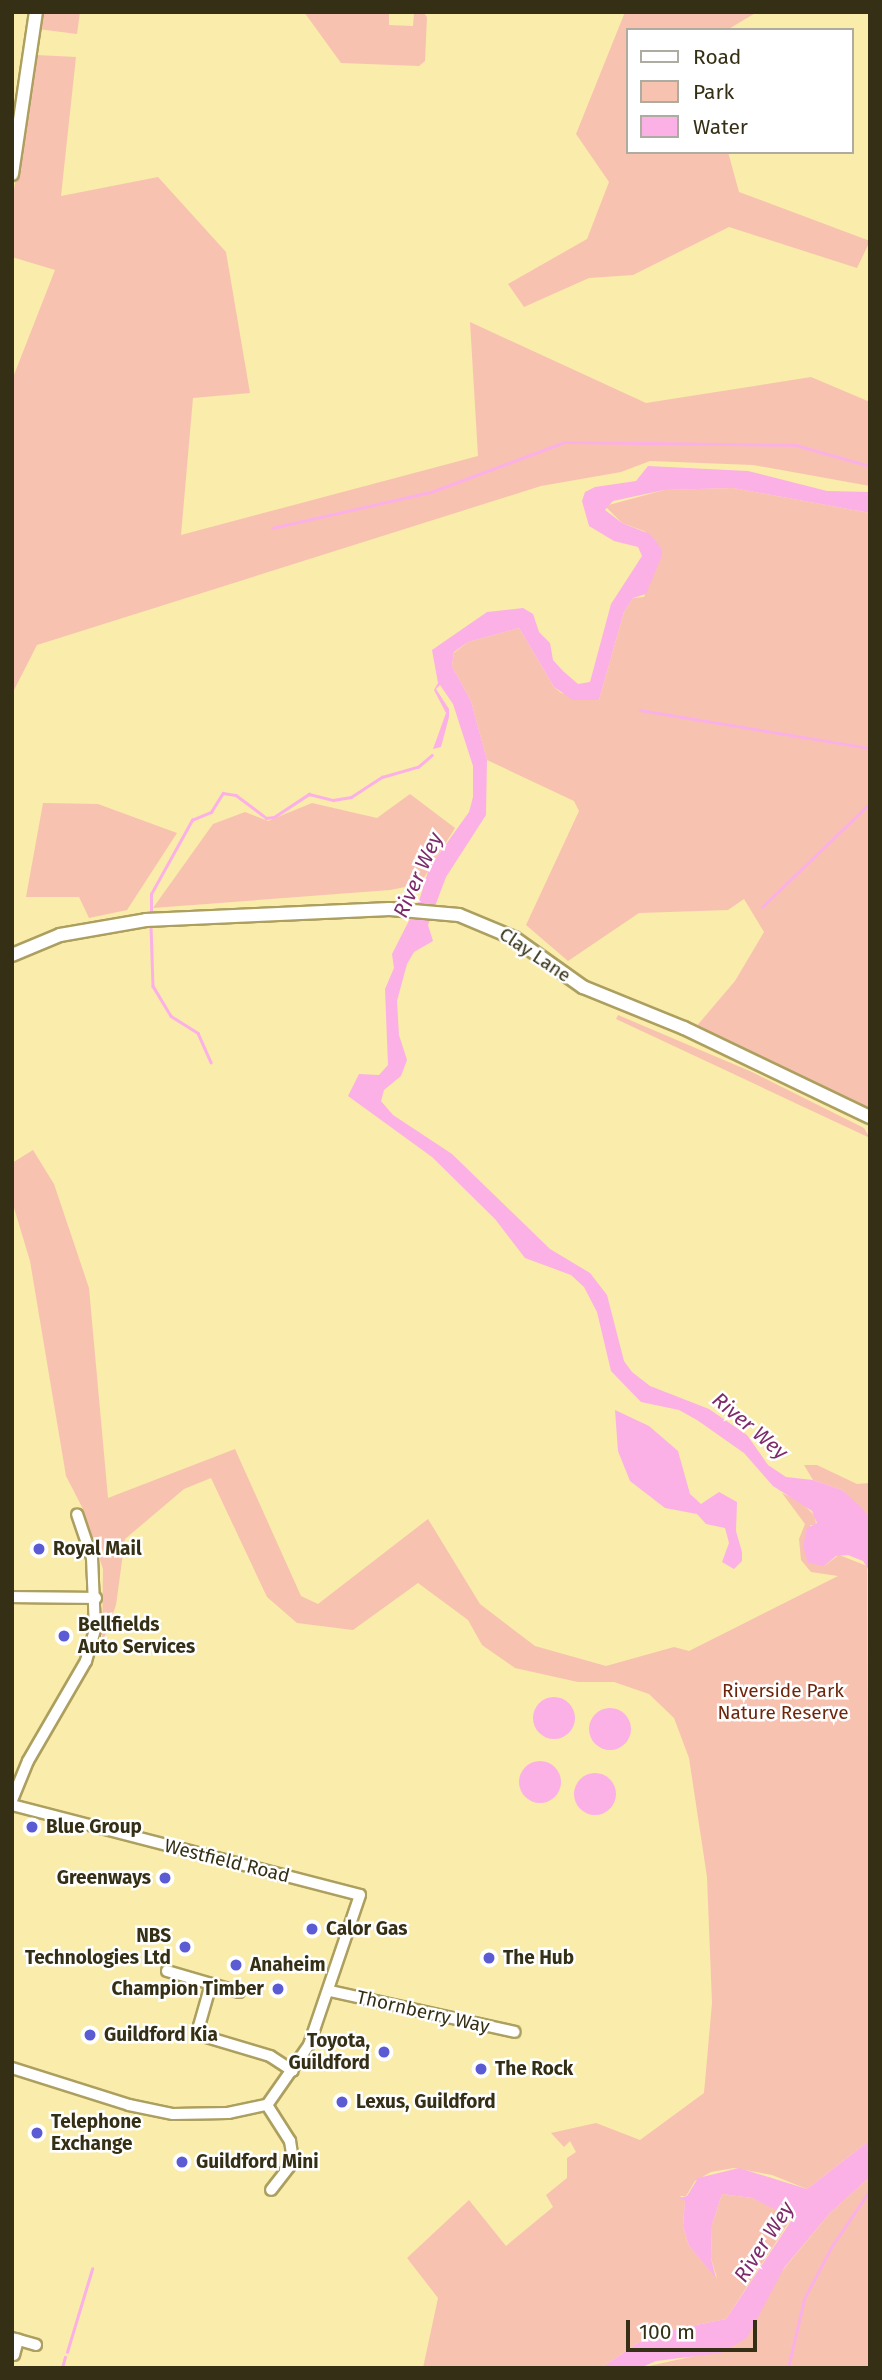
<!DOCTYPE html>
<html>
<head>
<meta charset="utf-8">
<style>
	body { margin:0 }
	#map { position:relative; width:882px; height:2380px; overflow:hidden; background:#faecaa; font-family:"Fira Sans",sans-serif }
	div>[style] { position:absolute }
	.green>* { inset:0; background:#f8c2b1 }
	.water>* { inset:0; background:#fbb1e5 }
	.round { border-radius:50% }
	.stream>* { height:2.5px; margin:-1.25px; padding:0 1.25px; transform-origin:1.25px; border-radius:1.25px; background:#fbb1e5 }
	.roads { filter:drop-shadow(2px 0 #ac9f5f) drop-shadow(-2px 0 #ac9f5f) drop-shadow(0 2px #ac9f5f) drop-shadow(0 -2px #ac9f5f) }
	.minor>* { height:10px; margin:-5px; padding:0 5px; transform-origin:5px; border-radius:5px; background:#fff }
	.tertiary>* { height:12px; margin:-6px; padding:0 6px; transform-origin:6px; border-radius:6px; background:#fff }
	.dots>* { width:19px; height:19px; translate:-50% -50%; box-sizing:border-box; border:4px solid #fff; border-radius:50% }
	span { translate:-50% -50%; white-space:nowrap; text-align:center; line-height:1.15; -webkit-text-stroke:5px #fff; paint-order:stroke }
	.street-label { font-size:19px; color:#353015 }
	.poi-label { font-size:19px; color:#353015; font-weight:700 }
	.left { translate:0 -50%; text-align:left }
	.right { translate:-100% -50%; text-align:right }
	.park-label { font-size:19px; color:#6e250b }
	.water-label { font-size:21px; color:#7d2b6a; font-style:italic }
	.frame { position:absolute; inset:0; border:14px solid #353015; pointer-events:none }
	.legend { position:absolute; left:626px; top:28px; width:228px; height:126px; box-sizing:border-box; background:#fff; border:2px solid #aeaca1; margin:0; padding:9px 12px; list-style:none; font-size:21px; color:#353015 }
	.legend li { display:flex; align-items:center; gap:14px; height:35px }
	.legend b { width:35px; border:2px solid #aeaca1 }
	.scale { position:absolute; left:626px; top:2320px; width:131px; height:32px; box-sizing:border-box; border:4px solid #353015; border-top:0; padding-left:9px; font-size:21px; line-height:24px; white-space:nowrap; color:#353015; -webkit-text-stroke:5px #fff; paint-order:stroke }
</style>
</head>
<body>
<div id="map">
	<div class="green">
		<div style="clip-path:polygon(41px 12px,80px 12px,77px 34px,38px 29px)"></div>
		<div style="clip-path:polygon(304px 12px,389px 12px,389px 25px,413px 26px,414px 12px,423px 12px,427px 17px,425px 61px,419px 66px,341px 63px)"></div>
		<div style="clip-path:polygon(625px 12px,757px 12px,727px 30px,628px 30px,628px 152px,728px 152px,739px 192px,870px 241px,857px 268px,729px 227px,633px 275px,589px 278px,524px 307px,508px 284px,587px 239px,609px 182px,576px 134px)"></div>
		<div style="clip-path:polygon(37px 55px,76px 57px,61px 196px,158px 177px,226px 252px,250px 393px,193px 398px,181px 535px,478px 456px,470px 322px,646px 403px,811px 377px,870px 402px,870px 486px,753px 465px,650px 461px,621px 472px,541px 486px,37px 645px,12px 694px,12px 380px,55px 270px,12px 257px,12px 201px)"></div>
		<div style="clip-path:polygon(733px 488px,870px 513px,870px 1111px,695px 1028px,735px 981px,764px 932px,744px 899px,728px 910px,639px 913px,568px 961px,526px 925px,579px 811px,574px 801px,487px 760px,471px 701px,452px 666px,454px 653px,468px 642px,519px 628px,554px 687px,561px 693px,599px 700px,624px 612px,633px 598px,644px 597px,662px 549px,644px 531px,622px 523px,605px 506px,664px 490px)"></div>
		<div style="clip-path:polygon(410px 794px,455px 828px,420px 884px,390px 890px,153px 908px,213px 824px,245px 812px,268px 821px,312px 803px,377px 818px)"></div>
		<div style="clip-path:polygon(43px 803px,98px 804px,177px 833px,127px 910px,89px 918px,79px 897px,26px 897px)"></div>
		<div style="clip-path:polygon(618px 1015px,752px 1072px,864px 1128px,870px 1138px,616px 1019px)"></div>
		<div style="clip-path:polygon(33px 1150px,54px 1184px,89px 1288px,108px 1498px,235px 1449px,301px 1596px,318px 1604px,428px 1519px,480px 1604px,535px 1646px,606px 1666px,674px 1647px,689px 1651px,838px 1576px,811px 1572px,801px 1560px,799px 1539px,805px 1524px,782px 1493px,801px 1502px,815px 1516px,816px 1525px,810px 1525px,824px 1566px,839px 1555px,867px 1566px,870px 2140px,807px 2189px,772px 2175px,734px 2168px,711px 2172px,695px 2181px,686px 2196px,680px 2196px,685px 2201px,683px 2226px,689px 2246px,717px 2278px,711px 2258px,712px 2225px,722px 2194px,752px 2198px,793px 2216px,726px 2319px,651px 2334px,601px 2368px,423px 2368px,438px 2298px,407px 2258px,469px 2200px,506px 2246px,553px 2207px,546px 2195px,567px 2178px,567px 2158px,576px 2152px,570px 2141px,564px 2147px,551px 2133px,596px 2123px,640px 2140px,704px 2093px,712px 2003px,707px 1877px,689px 1758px,674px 1718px,649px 1694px,614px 1682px,578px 1682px,515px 1668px,482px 1645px,468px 1620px,418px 1583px,353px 1630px,297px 1623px,267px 1597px,211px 1478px,184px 1489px,125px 1539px,116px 1605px,102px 1644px,103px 1569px,83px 1509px,66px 1476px,30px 1261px,12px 1201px,12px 1163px)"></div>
		<div style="clip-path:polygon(804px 1465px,817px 1465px,857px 1484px,870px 1483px,870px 1519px,842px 1490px,813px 1480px)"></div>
		<div style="clip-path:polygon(870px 2177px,870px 2368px,640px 2368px,699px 2355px,777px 2277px,830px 2213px)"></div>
	</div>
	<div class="water">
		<div style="clip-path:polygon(648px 466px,748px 471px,827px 491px,870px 492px,870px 513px,733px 488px,664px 490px,613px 501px,605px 510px,622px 523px,650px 534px,662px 549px,661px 558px,646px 594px,633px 598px,624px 612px,599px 700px,573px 700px,554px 687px,519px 628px,468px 642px,454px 652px,452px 666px,471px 701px,487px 760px,486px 815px,446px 877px,428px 925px,433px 941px,414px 952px,407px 964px,397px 1001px,399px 1035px,407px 1060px,401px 1076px,384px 1090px,381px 1101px,393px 1115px,452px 1154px,550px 1249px,590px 1273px,607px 1295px,624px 1361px,632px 1372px,650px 1386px,709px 1409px,747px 1435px,768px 1465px,786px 1477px,813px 1480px,842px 1490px,862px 1508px,870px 1519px,870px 1572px,863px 1561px,848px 1555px,836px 1556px,824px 1566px,808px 1563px,803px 1546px,807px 1528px,817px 1523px,812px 1511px,773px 1486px,744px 1453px,697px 1420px,679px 1410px,641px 1402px,611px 1371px,597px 1312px,584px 1287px,571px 1275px,525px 1258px,495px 1219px,432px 1157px,348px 1096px,359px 1074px,379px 1075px,388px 1065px,385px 989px,394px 968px,392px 954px,419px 901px,429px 868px,469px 812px,473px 797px,473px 766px,453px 704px,440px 685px,436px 689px,449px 709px,449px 717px,441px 747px,433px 749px,446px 713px,434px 690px,438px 683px,432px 650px,487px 612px,523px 608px,533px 614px,539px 632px,550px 643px,553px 660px,563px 671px,578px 684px,590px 682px,611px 604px,642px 556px,638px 547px,614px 541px,589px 526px,582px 501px,585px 492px,595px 487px,636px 481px)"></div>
		<div style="clip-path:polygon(615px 1410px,649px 1426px,678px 1451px,690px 1494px,701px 1504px,719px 1492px,737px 1502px,736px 1531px,742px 1552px,742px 1561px,734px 1569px,722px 1562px,729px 1543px,725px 1528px,706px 1524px,697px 1514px,665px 1508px,630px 1481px,618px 1451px)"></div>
		<div class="round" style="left:533px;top:1697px;width:42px;height:42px"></div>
		<div class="round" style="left:589px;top:1708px;width:42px;height:42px"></div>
		<div class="round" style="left:519px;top:1761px;width:42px;height:42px"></div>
		<div class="round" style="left:574px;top:1773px;width:42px;height:42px"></div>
		<div style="clip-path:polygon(870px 2140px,870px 2177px,830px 2213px,784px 2268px,747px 2338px,721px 2353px,656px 2361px,640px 2368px,601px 2368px,651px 2334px,726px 2319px,793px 2218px,752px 2198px,722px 2194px,712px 2225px,711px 2258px,716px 2278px,689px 2246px,683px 2226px,685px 2201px,679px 2198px,687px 2196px,698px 2178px,739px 2168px,807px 2189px)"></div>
	</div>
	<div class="stream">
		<div style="left:272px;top:528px;width:163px;rotate:-12.8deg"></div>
		<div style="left:431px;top:492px;width:143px;rotate:-20.5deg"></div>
		<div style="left:565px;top:442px;width:231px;rotate:0.7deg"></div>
		<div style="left:796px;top:445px;width:77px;rotate:15.8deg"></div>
		<div style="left:640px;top:710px;width:233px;rotate:9.4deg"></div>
		<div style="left:762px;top:907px;width:150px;rotate:-43.9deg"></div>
		<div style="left:151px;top:915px;width:21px;rotate:-90deg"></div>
		<div style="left:151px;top:894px;width:85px;rotate:-61deg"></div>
		<div style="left:192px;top:820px;width:21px;rotate:-23deg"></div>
		<div style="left:211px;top:812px;width:22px;rotate:-58deg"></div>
		<div style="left:223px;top:793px;width:13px;rotate:9deg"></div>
		<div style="left:236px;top:795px;width:38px;rotate:37deg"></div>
		<div style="left:266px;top:818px;width:8px;rotate:-7deg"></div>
		<div style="left:274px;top:817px;width:42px;rotate:-33.3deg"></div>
		<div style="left:309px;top:794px;width:25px;rotate:14deg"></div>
		<div style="left:333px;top:800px;width:18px;rotate:-9deg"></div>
		<div style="left:351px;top:797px;width:37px;rotate:-33deg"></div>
		<div style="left:382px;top:777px;width:37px;rotate:-16deg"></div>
		<div style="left:418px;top:767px;width:18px;rotate:-41deg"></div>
		<div style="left:151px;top:926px;width:60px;rotate:88.1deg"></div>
		<div style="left:153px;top:986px;width:35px;rotate:59deg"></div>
		<div style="left:171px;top:1016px;width:32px;rotate:32deg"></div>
		<div style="left:198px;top:1033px;width:32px;rotate:66deg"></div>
		<div style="left:67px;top:2352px;width:87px;rotate:-73.2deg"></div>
		<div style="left:62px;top:2368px;width:11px;rotate:-75deg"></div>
		<div style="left:788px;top:2368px;width:71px;rotate:-76.9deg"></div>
		<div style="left:804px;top:2299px;width:60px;rotate:-62.2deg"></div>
		<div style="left:832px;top:2246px;width:68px;rotate:-55.8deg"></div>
	</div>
	<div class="roads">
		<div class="minor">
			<div style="left:12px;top:1597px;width:84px;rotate:0.7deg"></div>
			<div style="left:12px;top:1800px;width:42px;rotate:-67.7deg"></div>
			<div style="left:28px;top:1761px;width:116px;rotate:-59.9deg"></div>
			<div style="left:86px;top:1661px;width:33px;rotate:-74deg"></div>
			<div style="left:95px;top:1629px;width:71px;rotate:-92.4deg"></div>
			<div style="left:92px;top:1558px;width:46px;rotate:-108.8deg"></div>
			<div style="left:12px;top:1805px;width:359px;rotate:14.5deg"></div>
			<div style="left:360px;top:1895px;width:158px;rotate:108.8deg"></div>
			<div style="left:309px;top:2045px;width:73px;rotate:125deg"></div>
			<div style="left:167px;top:1971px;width:75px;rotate:16.3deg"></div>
			<div style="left:211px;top:1984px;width:44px;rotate:105.9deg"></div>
			<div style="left:199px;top:2026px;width:11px;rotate:68deg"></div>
			<div style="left:203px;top:2036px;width:70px;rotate:16.6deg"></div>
			<div style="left:270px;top:2056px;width:27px;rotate:33deg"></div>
			<div style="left:330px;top:1991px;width:189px;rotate:12.5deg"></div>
			<div style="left:12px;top:2068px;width:123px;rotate:17.5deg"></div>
			<div style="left:129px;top:2105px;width:45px;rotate:11.6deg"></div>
			<div style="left:173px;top:2114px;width:55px;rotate:-1deg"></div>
			<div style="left:228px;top:2113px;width:40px;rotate:-12deg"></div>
			<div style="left:267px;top:2105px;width:43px;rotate:57.4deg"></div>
			<div style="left:290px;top:2141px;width:13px;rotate:81deg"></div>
			<div style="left:292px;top:2154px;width:13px;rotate:103deg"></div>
			<div style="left:289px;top:2167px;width:29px;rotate:128deg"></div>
			<div style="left:12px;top:2338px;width:25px;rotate:16deg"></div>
			<div style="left:14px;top:2355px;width:16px;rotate:-75deg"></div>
		</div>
		<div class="tertiary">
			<div style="left:12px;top:174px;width:164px;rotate:-81.6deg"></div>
			<div style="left:12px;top:955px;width:52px;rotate:-22.6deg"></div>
			<div style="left:60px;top:935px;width:87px;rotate:-9.9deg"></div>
			<div style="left:146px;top:920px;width:244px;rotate:-2.6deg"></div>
			<div style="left:390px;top:909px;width:69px;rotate:5deg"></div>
			<div style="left:459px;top:915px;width:60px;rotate:22.7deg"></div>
			<div style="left:514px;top:938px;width:85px;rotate:35.4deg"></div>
			<div style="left:583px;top:987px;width:109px;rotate:22.1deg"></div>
			<div style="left:684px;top:1028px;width:206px;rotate:25.6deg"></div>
		</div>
	</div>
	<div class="dots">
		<div style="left:39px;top:1549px;background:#5b5bd3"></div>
		<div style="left:64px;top:1636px;background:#5b5bd3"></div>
		<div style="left:32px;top:1827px;background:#5b5bd3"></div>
		<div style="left:165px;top:1878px;background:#5b5bd3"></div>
		<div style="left:312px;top:1929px;background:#5b5bd3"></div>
		<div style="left:185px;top:1947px;background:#5b5bd3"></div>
		<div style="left:489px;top:1958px;background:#5b5bd3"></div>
		<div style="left:236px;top:1965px;background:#5b5bd3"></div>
		<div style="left:278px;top:1989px;background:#5b5bd3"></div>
		<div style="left:90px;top:2035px;background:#5b5bd3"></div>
		<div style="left:384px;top:2052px;background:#5b5bd3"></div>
		<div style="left:481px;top:2069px;background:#5b5bd3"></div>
		<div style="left:342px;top:2102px;background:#5b5bd3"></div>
		<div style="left:37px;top:2133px;background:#5b5bd3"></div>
		<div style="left:182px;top:2162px;background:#5b5bd3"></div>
	</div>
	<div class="street-label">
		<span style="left:535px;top:955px;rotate:34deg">Clay Lane</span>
		<span style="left:227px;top:1861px;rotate:14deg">Westfield Road</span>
		<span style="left:423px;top:2012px;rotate:13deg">Thornberry Way</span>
	</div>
	<div class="poi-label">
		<span class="left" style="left:53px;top:1549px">Royal Mail</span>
		<span class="left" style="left:78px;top:1636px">Bellfields<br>Auto Services</span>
		<span class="left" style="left:46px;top:1827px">Blue Group</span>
		<span class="right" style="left:151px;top:1878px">Greenways</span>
		<span class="left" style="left:326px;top:1929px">Calor Gas</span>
		<span class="right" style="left:171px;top:1947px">NBS<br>Technologies Ltd</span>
		<span class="left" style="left:503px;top:1958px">The Hub</span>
		<span class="left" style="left:250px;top:1965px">Anaheim</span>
		<span class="right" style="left:264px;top:1989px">Champion Timber</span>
		<span class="left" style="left:104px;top:2035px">Guildford Kia</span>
		<span class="right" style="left:370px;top:2052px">Toyota,<br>Guildford</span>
		<span class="left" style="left:495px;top:2069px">The Rock</span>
		<span class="left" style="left:356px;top:2102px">Lexus, Guildford</span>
		<span class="left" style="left:51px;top:2133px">Telephone<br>Exchange</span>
		<span class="left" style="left:196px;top:2162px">Guildford Mini</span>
	</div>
	<div class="park-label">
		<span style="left:783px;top:1702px">Riverside Park<br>Nature Reserve</span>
	</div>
	<div class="water-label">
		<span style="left:418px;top:875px;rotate:-66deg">River Wey</span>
		<span style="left:750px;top:1426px;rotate:40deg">River Wey</span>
		<span style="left:764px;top:2242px;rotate:-57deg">River Wey</span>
	</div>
	<div class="frame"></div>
	<ul class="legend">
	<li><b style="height:9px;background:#fff"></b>Road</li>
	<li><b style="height:19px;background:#f8c2b1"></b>Park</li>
	<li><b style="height:19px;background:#fbb1e5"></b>Water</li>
	</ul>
	<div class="scale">100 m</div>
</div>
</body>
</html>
